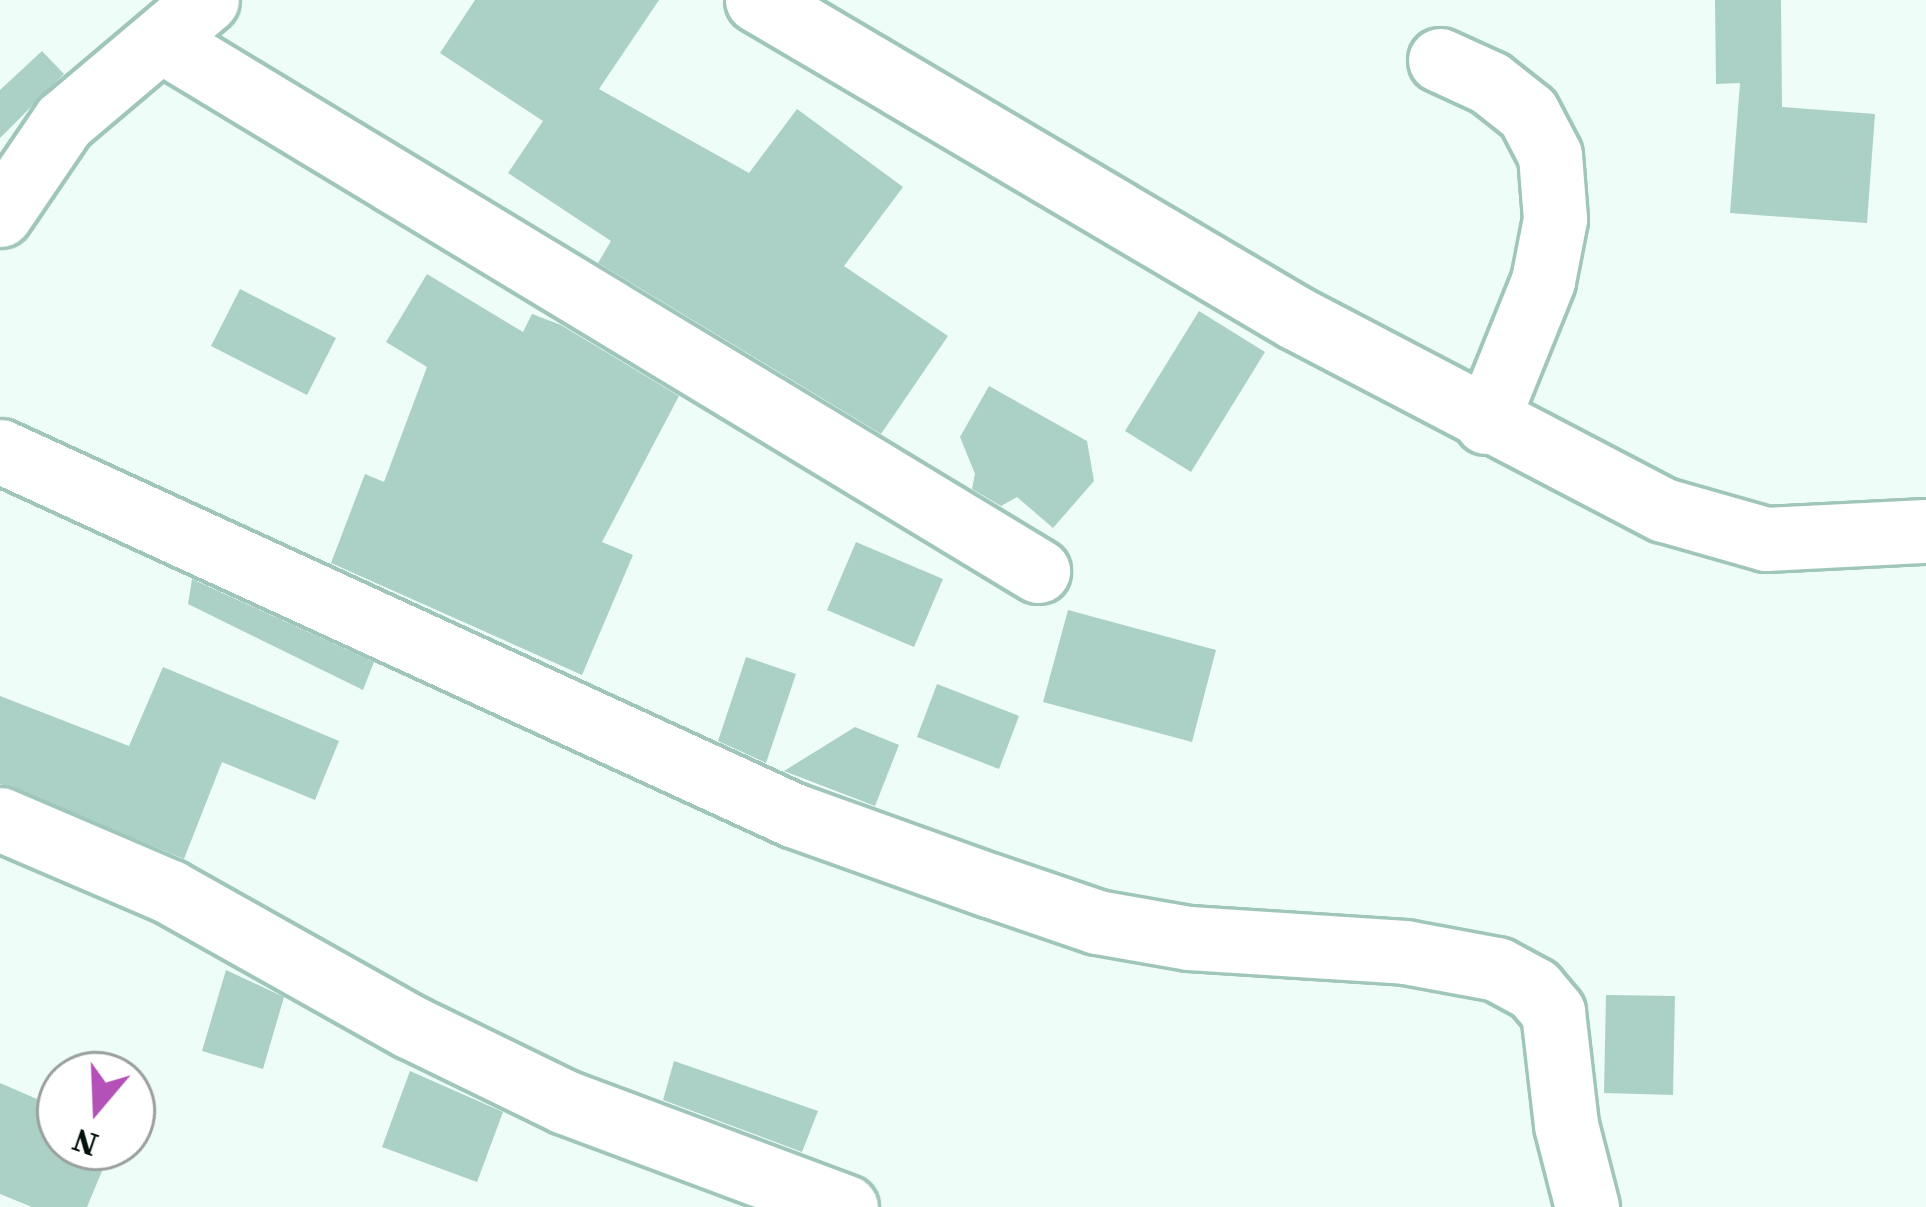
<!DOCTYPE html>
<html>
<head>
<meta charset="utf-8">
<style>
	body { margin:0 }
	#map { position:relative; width:1926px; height:1207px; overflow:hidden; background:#eefdf8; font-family:"Source Serif 4",serif }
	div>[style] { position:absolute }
	.building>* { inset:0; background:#abd1c6 }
	.roads { filter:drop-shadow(3px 0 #a0c6bb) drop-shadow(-3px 0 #a0c6bb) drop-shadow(0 3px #a0c6bb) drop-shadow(0 -3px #a0c6bb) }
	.minor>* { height:63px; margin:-31.5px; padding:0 31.5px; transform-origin:31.5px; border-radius:31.5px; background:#fff }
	span { translate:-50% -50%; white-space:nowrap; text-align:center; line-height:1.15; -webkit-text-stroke:9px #fff; paint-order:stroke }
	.north { position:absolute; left:36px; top:1051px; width:120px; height:120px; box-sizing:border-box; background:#fff; border:3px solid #9ba09e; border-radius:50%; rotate:199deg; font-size:33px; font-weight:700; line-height:48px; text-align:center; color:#04110d }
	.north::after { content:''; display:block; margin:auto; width:42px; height:54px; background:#b351b8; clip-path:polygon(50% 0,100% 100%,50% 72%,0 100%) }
</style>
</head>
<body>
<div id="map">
	<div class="building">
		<div style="clip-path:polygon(475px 0,659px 0,599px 89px,749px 173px,797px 109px,903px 187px,844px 266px,948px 336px,881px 434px,598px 263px,611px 241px,508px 173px,543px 121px,440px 53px)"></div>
		<div style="clip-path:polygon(1715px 0,1781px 0,1782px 107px,1875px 114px,1867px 223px,1730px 213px,1740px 83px,1716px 84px)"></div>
		<div style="clip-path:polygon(42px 51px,64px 74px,0 138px,0 90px)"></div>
		<div style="clip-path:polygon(427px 274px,523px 332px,532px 314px,561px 325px,679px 396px,602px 542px,633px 555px,582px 675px,331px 563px,365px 474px,384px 482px,427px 367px,386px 342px)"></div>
		<div style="clip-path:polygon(240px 289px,336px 338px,307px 395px,211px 346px)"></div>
		<div style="clip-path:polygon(1199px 311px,1265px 352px,1191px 472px,1125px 431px)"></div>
		<div style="clip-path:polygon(989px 386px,1087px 441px,1094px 481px,1053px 528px,1017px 497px,1001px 506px,972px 489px,975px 474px,960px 437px)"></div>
		<div style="clip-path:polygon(856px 542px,943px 579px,914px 647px,827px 610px)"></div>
		<div style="clip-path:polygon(192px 579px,374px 662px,363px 690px,188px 604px)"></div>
		<div style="clip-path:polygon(1068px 610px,1216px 650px,1192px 742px,1043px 702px)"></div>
		<div style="clip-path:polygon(746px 657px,796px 674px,766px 763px,718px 741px)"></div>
		<div style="clip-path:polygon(163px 667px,339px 741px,315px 800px,222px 762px,184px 859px,0 784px,0 696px,129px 746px)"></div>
		<div style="clip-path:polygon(937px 684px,1019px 716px,999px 769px,917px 737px)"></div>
		<div style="clip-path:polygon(855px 727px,899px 745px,875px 806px,784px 771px)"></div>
		<div style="clip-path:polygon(226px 970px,284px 997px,263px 1069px,202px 1051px)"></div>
		<div style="clip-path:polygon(1606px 995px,1675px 996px,1673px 1095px,1604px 1093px)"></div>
		<div style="clip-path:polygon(674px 1061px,818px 1111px,802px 1152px,663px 1100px)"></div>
		<div style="clip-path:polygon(410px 1071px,503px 1112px,477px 1182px,382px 1147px)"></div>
		<div style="clip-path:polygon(0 1083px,60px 1109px,60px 1147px,112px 1147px,87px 1207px,32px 1207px,0 1194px)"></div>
	</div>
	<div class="roads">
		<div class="minor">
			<div style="left:757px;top:0;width:626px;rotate:30.54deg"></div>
			<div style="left:1296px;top:318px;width:415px;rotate:27.6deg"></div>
			<div style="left:1664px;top:510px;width:106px;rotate:15.9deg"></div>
			<div style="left:1766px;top:539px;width:160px;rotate:-2.9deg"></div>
			<div style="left:162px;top:41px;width:1024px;rotate:31.17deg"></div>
			<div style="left:1440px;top:60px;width:55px;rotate:24.7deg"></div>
			<div style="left:1490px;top:83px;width:48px;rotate:38.3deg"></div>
			<div style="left:1528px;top:113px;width:47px;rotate:62.4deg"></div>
			<div style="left:1550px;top:155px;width:64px;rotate:85.5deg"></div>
			<div style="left:1555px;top:219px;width:63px;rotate:101deg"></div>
			<div style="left:1543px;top:281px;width:152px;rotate:112deg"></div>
			<div style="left:0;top:215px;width:114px;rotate:-55.8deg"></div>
			<div style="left:64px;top:121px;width:187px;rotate:-40.2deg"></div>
			<div style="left:0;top:451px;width:873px;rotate:24.66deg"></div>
			<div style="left:793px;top:815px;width:208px;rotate:19.7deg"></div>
			<div style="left:989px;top:885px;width:114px;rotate:18.9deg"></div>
			<div style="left:1097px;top:922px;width:93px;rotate:9.9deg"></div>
			<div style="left:1189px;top:938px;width:216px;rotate:3.7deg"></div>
			<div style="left:1405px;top:952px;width:94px;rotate:10.5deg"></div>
			<div style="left:1497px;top:969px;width:42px;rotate:28.4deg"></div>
			<div style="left:1534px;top:989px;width:30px;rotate:50deg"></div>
			<div style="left:1553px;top:1012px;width:114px;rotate:83.4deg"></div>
			<div style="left:1566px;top:1125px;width:85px;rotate:75.6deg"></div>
			<div style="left:0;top:819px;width:185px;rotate:23.2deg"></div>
			<div style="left:170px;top:892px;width:276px;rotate:29.3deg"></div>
			<div style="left:411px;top:1027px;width:171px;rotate:26deg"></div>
			<div style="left:565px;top:1102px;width:300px;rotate:20.5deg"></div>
		</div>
	</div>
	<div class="north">N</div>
</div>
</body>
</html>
